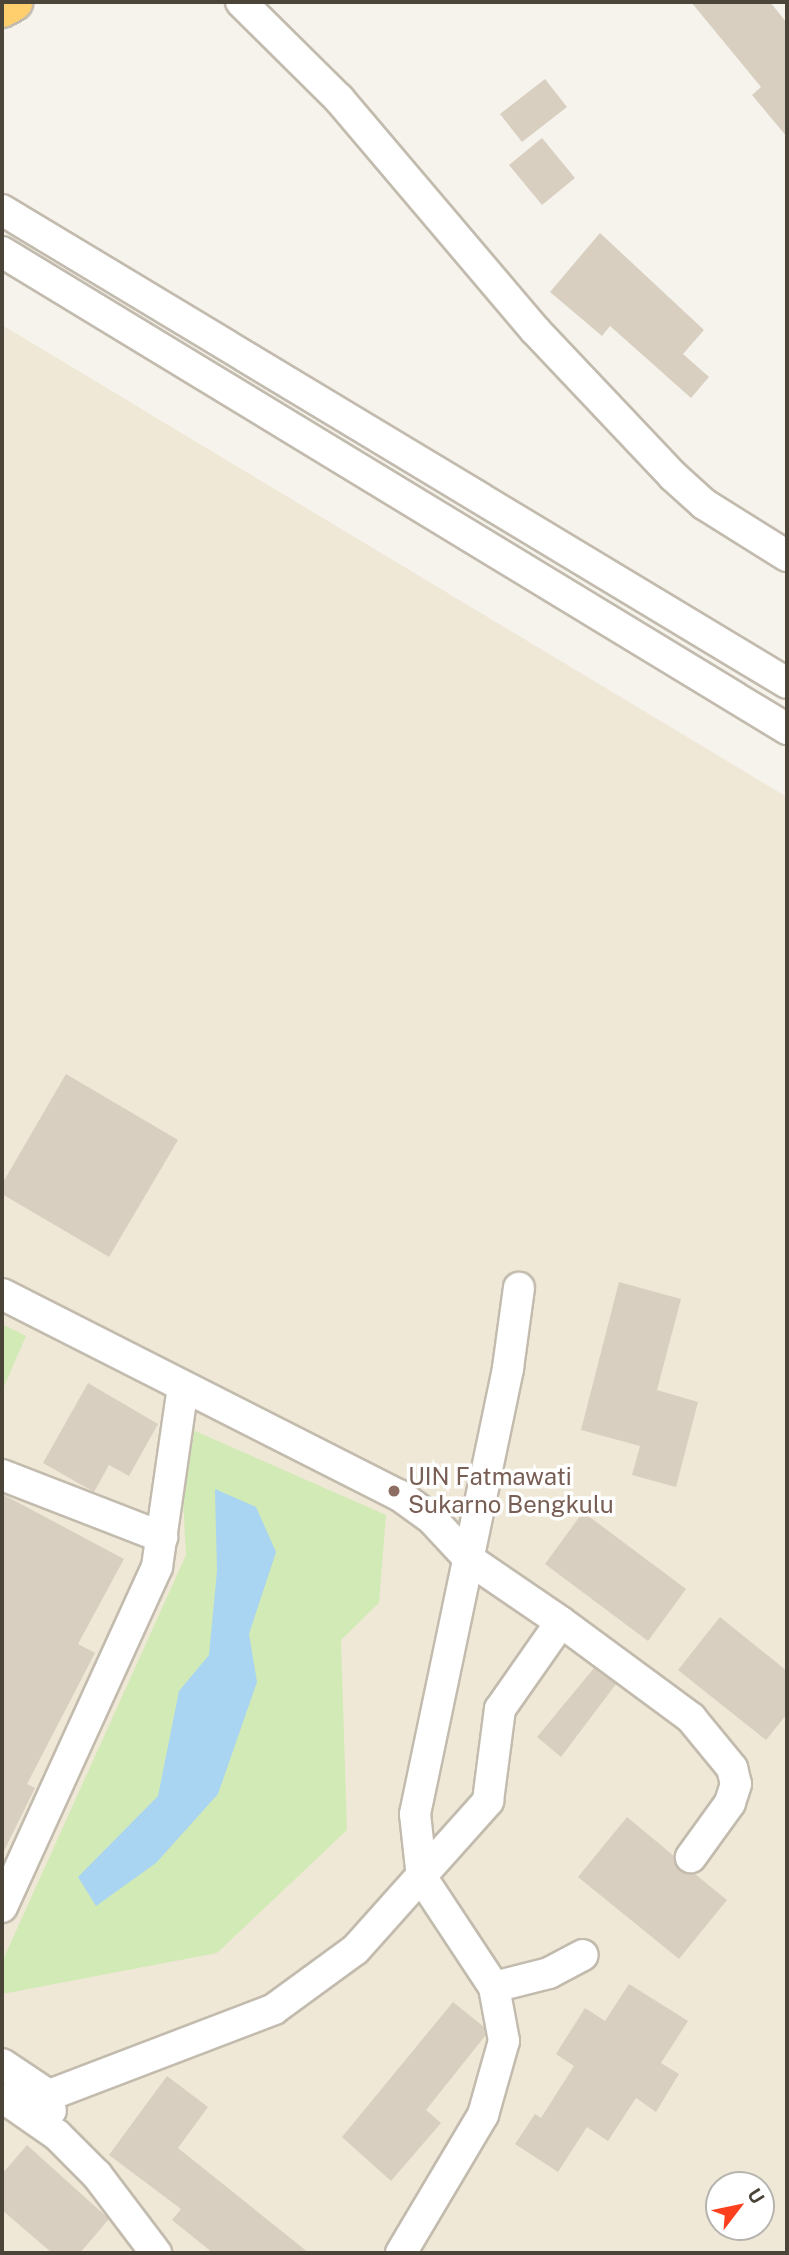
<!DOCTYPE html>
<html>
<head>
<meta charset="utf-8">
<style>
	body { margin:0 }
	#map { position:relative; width:789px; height:2255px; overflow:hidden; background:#f6f3ec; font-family:"Public Sans",sans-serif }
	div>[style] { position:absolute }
	.education>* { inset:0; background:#efe8d6 }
	.green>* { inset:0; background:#d2eab5 }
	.water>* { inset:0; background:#a9d4f2 }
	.building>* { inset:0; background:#d8cfc1 }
	.roads { filter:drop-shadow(2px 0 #c2bbae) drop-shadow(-2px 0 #c2bbae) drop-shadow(0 2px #c2bbae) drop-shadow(0 -2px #c2bbae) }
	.minor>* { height:30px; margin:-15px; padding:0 15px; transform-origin:15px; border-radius:15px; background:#fff }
	.highway>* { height:38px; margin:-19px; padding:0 19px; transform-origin:19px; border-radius:19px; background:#ffcf6e }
	.dots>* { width:19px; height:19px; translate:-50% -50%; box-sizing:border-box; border:4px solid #fff; border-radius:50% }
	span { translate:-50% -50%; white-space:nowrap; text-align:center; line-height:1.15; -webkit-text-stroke:7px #fff; paint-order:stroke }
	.education-label { font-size:24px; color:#785e54 }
	.left { translate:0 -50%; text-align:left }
	.frame { position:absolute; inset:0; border:4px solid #4b4439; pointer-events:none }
	.north { position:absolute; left:705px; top:2171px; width:70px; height:70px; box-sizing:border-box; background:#fff; border:2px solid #b7b4b0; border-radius:50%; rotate:58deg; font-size:19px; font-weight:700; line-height:28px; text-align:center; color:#4b4439 }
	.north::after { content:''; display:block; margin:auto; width:24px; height:32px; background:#fc3f1d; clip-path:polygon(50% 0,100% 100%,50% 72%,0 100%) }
</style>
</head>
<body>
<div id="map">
	<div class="education">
		<div style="clip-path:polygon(evenodd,2px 325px,787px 797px,787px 2253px,2px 2253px,2px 325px,719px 2185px,761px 2185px,761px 2227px,719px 2227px,719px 2185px)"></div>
	</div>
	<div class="green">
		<div style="clip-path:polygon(2px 1324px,26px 1336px,2px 1391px)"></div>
		<div style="clip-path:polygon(179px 1424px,386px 1515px,379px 1603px,341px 1640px,347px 1830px,217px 1953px,2px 1994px,2px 1962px,186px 1555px)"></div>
	</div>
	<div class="water">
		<div style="clip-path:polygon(215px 1489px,256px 1507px,276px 1552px,249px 1634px,257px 1682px,218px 1794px,156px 1863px,96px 1906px,78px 1877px,158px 1796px,179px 1691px,209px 1655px,217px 1571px)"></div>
	</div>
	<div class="building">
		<div style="clip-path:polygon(691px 2px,770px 2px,787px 23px,787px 137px,752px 95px,761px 87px)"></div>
		<div style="clip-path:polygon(545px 79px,567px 107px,522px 142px,500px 114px)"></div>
		<div style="clip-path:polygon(542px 138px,575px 178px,542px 205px,509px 165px)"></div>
		<div style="clip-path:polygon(600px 233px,704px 330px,683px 354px,709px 377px,691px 398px,610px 326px,602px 336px,550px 292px)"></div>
		<div style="clip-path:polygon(66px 1074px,178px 1140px,109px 1257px,2px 1194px,2px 1184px)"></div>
		<div style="clip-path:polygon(619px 1282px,681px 1299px,657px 1390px,698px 1402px,676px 1487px,632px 1475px,640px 1446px,581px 1430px)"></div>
		<div style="clip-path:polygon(88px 1383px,158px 1424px,129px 1476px,109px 1465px,94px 1492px,43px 1463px)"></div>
		<div style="clip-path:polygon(2px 1494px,124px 1559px,78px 1644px,95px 1653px,27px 1784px,35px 1788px,2px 1855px)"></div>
		<div style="clip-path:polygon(583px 1512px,686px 1589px,648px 1641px,545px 1564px)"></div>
		<div style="clip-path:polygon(720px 1617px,787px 1671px,787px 1714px,766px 1740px,678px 1670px)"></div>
		<div style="clip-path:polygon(594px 1668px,616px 1684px,561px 1757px,537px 1737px)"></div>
		<div style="clip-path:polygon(627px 1817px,674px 1856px,680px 1871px,695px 1874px,727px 1900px,679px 1959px,578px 1877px)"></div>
		<div style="clip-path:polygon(629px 1984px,688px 2021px,661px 2063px,679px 2074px,656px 2112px,636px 2098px,608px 2141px,587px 2127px,558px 2172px,515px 2144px,535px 2114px,541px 2118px,574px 2066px,556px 2054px,585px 2008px,605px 2021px)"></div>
		<div style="clip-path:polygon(453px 2002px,484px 2027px,485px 2036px,426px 2110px,441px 2123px,391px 2181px,342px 2137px)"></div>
		<div style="clip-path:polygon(167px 2076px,208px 2107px,178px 2148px,309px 2253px,213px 2253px,172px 2220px,181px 2209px,109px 2155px)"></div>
		<div style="clip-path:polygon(27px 2145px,109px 2219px,80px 2253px,52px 2253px,2px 2210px,2px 2174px)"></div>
	</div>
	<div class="roads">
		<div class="minor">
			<div style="left:241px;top:2px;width:138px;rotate:44.7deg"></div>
			<div style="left:339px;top:99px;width:303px;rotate:49.7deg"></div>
			<div style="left:535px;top:330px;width:201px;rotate:46.6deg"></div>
			<div style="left:673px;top:476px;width:42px;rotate:42.1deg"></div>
			<div style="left:704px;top:504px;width:98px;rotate:32.1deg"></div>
			<div style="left:2px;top:210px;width:916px;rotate:31.07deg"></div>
			<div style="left:2px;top:252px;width:919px;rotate:31.28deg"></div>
			<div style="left:2px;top:1294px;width:445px;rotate:26.9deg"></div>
			<div style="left:399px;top:1495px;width:39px;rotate:36deg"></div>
			<div style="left:431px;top:1518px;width:57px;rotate:47.1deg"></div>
			<div style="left:470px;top:1560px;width:110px;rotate:34.3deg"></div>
			<div style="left:2px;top:1475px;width:172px;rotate:21.2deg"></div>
			<div style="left:2px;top:1907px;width:374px;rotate:-65.5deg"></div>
			<div style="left:157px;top:1567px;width:182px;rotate:-81.8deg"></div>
			<div style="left:494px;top:1987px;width:57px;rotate:-14.3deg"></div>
			<div style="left:549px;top:1973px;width:38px;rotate:-28deg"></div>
			<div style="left:2px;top:2064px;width:54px;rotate:33.7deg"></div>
			<div style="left:47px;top:2094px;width:17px;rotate:77deg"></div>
			<div style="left:5px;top:2099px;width:63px;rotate:34.7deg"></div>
			<div style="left:57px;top:2135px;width:57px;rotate:45deg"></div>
			<div style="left:97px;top:2175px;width:98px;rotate:52.9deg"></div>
			<div style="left:18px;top:2107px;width:274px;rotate:-20.9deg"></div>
			<div style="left:274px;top:2009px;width:100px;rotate:-36.1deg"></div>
			<div style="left:355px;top:1950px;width:200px;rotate:-48.2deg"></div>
			<div style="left:488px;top:1801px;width:93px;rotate:-82.6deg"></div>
			<div style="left:500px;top:1709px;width:106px;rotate:-55deg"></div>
			<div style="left:561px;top:1622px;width:162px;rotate:36.4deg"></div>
			<div style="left:691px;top:1718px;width:65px;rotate:50.6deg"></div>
			<div style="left:732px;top:1768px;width:16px;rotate:76deg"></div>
			<div style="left:736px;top:1784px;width:20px;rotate:108deg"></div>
			<div style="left:730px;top:1803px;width:67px;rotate:125.8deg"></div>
			<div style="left:401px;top:2253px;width:161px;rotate:-59.3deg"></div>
			<div style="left:483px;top:2115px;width:77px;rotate:-74.2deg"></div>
			<div style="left:504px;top:2041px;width:55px;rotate:-100.5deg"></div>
			<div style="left:494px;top:1987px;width:131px;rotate:-123.4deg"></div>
			<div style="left:422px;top:1878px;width:64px;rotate:-96.2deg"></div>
			<div style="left:415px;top:1814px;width:456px;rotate:-78.2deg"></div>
			<div style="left:508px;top:1368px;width:81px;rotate:-82.2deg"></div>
		</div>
		<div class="highway">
			<div style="left:2px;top:8px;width:13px;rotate:-29deg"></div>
		</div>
	</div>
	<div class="dots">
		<div style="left:394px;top:1491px;background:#8d6e63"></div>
	</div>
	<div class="education-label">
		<span class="left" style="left:408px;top:1491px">UIN Fatmawati<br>Sukarno Bengkulu</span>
	</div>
	<div class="frame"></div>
	<div class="north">U</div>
</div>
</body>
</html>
